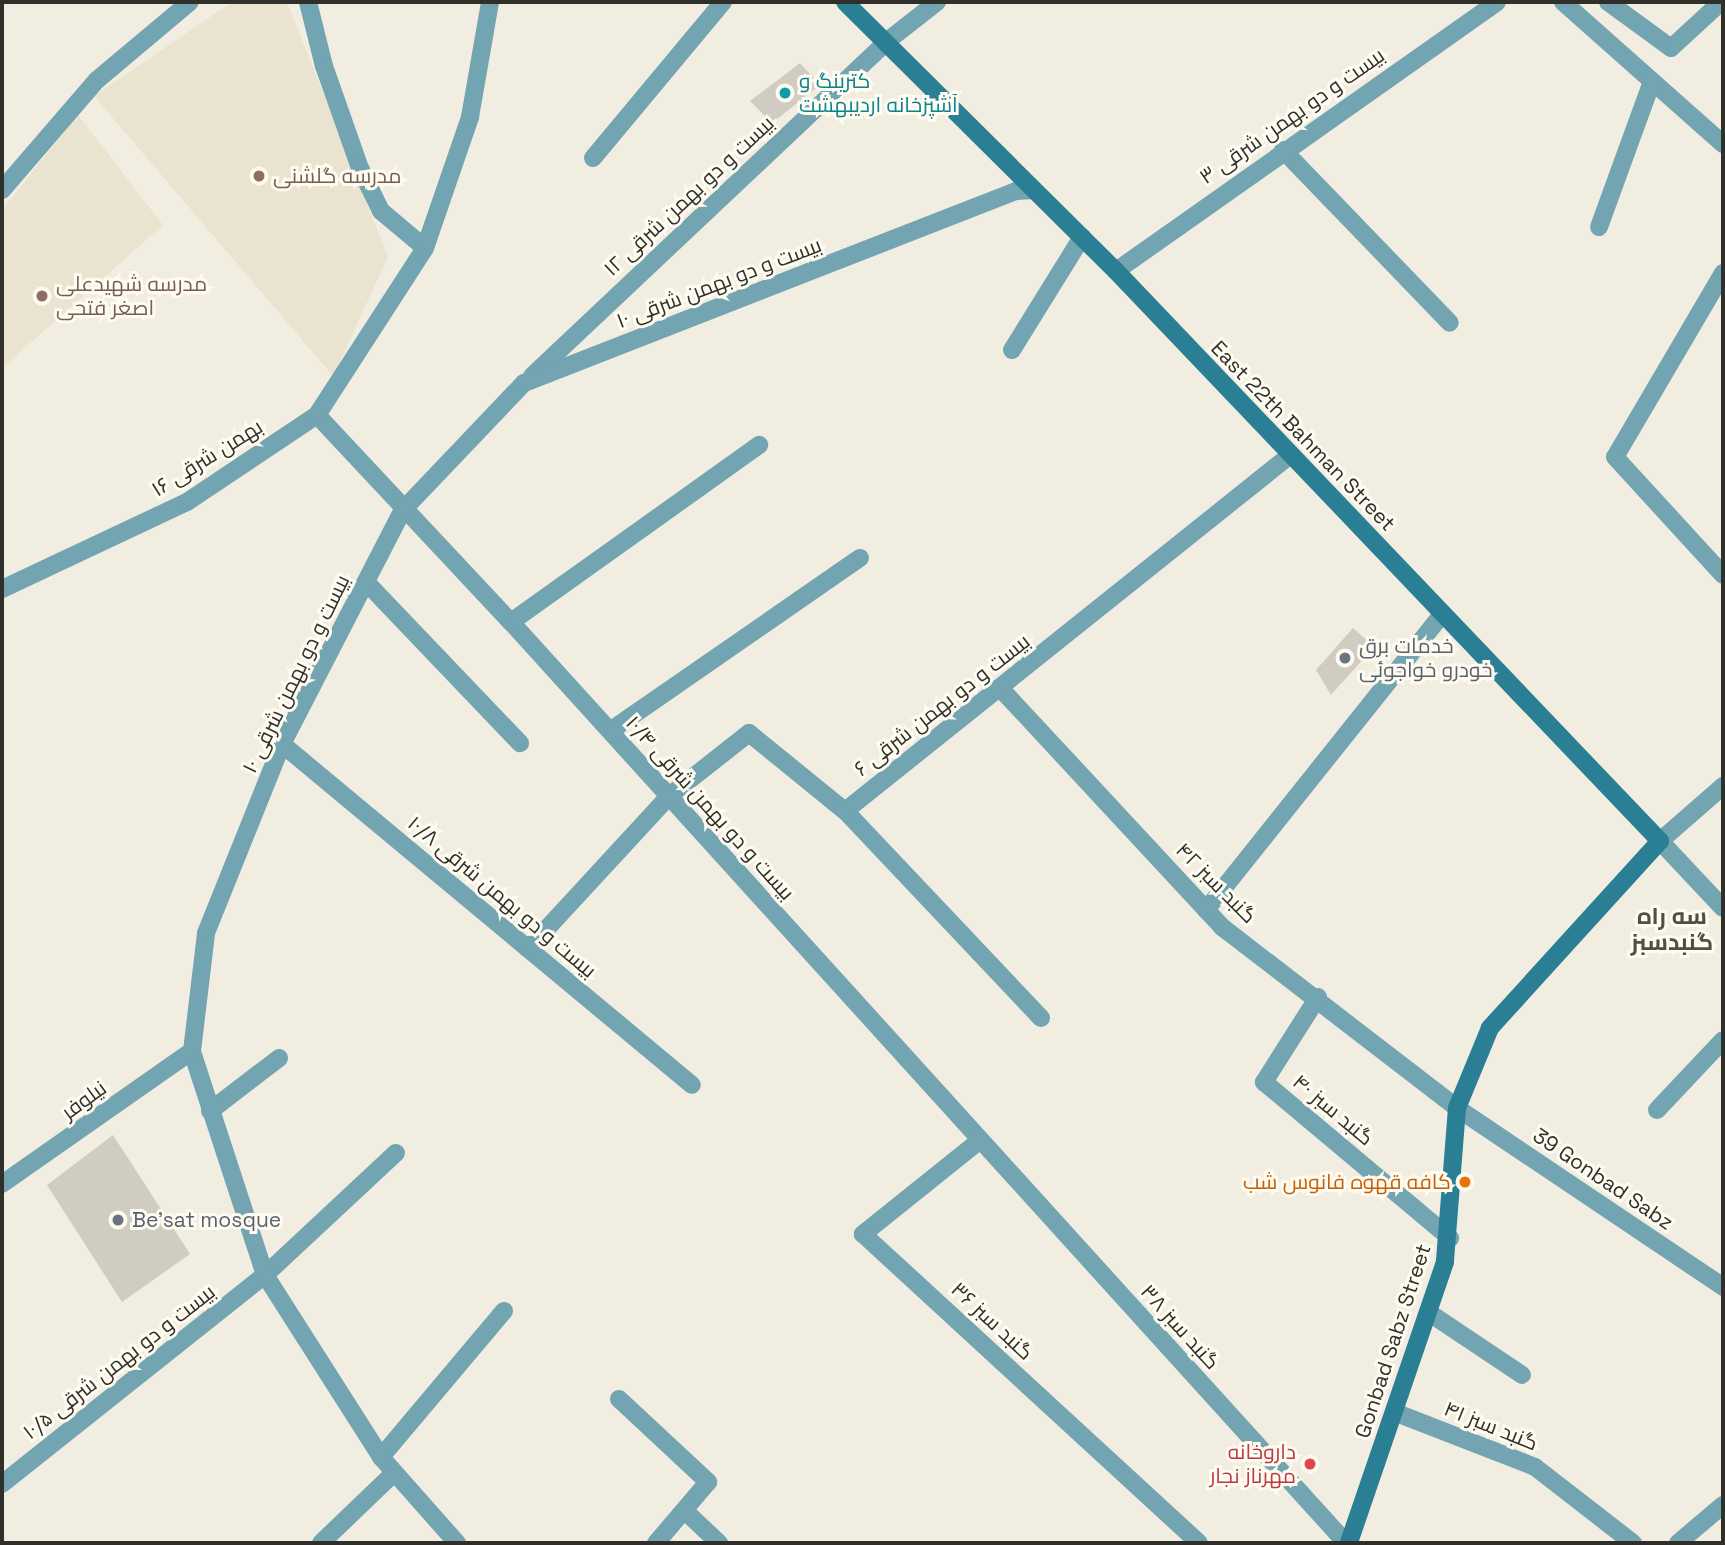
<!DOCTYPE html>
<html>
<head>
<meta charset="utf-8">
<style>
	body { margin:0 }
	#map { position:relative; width:1725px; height:1545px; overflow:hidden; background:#f2ede1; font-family:"Space Grotesk",Cairo,sans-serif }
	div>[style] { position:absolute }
	.built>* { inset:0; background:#eae3d0 }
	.building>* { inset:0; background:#d1ccc1 }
	.service>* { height:18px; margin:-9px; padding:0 9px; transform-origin:9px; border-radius:9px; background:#73a4b2 }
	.minor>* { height:18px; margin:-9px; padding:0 9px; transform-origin:9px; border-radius:9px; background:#73a4b2 }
	.tertiary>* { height:18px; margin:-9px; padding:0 9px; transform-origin:9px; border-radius:9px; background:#73a4b2 }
	.secondary>* { height:18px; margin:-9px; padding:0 9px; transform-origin:9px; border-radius:9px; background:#2b7f94 }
	.dots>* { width:19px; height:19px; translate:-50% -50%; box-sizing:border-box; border:4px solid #fefbf1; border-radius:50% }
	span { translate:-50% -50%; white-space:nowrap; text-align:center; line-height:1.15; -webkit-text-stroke:6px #fefbf1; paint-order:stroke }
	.culture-label { font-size:21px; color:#0d838f }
	.left { translate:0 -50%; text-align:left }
	.street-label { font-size:21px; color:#302f2a }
	.education-label { font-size:21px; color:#785e54 }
	.worship-label { font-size:21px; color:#5b616d }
	.food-label { font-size:21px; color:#c56008 }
	.right { translate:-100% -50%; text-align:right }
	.health-label { font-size:21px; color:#be3a42 }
	.neighbourhood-label { font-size:23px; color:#524e44; font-weight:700 }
	.frame { position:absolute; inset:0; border:4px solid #302f2a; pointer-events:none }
</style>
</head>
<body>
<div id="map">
	<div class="built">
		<div style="clip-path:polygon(232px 2px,287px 2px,388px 257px,333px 376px,94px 96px)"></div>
		<div style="clip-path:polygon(78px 115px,163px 225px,2px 368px,2px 210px)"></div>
	</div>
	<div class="building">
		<div style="clip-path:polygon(800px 63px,820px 85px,772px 123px,750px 101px)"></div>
		<div style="clip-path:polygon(1353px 628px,1374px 647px,1331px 695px,1316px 670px)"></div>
		<div style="clip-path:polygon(113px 1135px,190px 1254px,122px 1302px,47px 1185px)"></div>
	</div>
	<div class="service">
		<div style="left:1563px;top:2px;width:214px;rotate:41.6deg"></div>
		<div style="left:1608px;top:2px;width:78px;rotate:36.1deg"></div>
		<div style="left:1671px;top:48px;width:68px;rotate:-42.6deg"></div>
		<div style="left:1599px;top:227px;width:155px;rotate:-70deg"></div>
		<div style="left:1657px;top:1110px;width:96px;rotate:-46.7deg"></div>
	</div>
	<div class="minor">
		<div style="left:308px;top:2px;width:66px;rotate:76deg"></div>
		<div style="left:324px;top:66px;width:108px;rotate:70.6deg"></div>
		<div style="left:360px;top:168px;width:48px;rotate:64deg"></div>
		<div style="left:381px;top:211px;width:57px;rotate:40.1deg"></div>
		<div style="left:1283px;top:150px;width:240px;rotate:46deg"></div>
		<div style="left:593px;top:158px;width:203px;rotate:-50.2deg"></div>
		<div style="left:2px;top:190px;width:145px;rotate:-49.2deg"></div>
		<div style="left:97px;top:80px;width:121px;rotate:-40deg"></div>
		<div style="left:1116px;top:271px;width:466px;rotate:-35.2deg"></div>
		<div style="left:1723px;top:273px;width:213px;rotate:120.4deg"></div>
		<div style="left:1615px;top:457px;width:160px;rotate:47.5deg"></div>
		<div style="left:1012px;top:350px;width:133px;rotate:-58.2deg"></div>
		<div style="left:532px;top:376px;width:487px;rotate:-43.3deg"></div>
		<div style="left:886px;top:42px;width:65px;rotate:-38.1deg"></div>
		<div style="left:317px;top:415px;width:284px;rotate:46.9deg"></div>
		<div style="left:511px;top:622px;width:1243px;rotate:47.8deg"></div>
		<div style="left:366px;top:582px;width:223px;rotate:46.3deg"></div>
		<div style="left:2px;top:589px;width:204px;rotate:-25.2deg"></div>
		<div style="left:187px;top:502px;width:156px;rotate:-33.8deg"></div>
		<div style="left:317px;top:415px;width:199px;rotate:-57.1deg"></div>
		<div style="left:425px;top:248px;width:139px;rotate:-71deg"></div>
		<div style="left:470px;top:117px;width:117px;rotate:-80.1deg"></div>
		<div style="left:511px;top:622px;width:305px;rotate:-35.5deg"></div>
		<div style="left:1001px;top:689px;width:325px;rotate:47.1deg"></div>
		<div style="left:1222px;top:927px;width:297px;rotate:37.6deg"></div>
		<div style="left:1457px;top:1108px;width:321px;rotate:33.9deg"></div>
		<div style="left:610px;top:731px;width:304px;rotate:-34.7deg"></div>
		<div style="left:282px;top:744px;width:533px;rotate:39.75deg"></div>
		<div style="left:1660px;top:841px;width:84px;rotate:-41.1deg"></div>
		<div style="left:1206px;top:910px;width:379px;rotate:-51.4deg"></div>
		<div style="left:528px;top:949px;width:208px;rotate:-47.3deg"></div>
		<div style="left:669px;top:796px;width:102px;rotate:-38.2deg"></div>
		<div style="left:749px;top:733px;width:124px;rotate:39.1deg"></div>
		<div style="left:1318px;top:997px;width:101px;rotate:122.4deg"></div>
		<div style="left:1264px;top:1082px;width:243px;rotate:40deg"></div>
		<div style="left:1041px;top:1018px;width:285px;rotate:-133.4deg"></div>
		<div style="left:845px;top:811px;width:568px;rotate:-38.64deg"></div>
		<div style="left:210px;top:1111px;width:87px;rotate:-37.5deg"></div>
		<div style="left:979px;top:1141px;width:149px;rotate:141.3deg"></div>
		<div style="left:863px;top:1234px;width:456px;rotate:42.6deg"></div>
		<div style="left:2px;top:1184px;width:232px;rotate:-35deg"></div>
		<div style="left:1428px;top:1312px;width:113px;rotate:33.8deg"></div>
		<div style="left:619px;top:1399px;width:122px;rotate:43deg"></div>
		<div style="left:708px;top:1482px;width:80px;rotate:130.4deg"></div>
		<div style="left:1394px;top:1412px;width:151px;rotate:21.3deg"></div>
		<div style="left:1535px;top:1467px;width:124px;rotate:37.8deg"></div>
		<div style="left:381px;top:1457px;width:191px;rotate:-49.9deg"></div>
		<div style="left:2px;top:1484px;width:336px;rotate:-38.5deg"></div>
		<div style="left:265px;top:1275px;width:179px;rotate:-43deg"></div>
		<div style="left:685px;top:1511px;width:47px;rotate:43.3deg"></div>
		<div style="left:321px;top:1543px;width:101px;rotate:-43.8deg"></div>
		<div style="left:457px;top:1543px;width:115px;rotate:-131.5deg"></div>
		<div style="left:381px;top:1457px;width:216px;rotate:-122.5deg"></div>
		<div style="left:265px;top:1275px;width:236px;rotate:-108.1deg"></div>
		<div style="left:192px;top:1051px;width:119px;rotate:-83.2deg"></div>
		<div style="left:206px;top:933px;width:204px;rotate:-68.1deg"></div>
		<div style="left:282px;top:744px;width:263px;rotate:-62.7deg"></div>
		<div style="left:403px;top:510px;width:175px;rotate:-46.4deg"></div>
		<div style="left:524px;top:383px;width:528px;rotate:-21.32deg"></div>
		<div style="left:1016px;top:191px;width:18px;rotate:-3deg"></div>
	</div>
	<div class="tertiary">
		<div style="left:1660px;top:841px;width:92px;rotate:46.8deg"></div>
		<div style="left:1678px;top:1543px;width:59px;rotate:-40.2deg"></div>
	</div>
	<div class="secondary">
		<div style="left:845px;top:2px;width:382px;rotate:44.8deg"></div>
		<div style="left:1116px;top:271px;width:788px;rotate:46.34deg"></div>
		<div style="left:1660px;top:841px;width:253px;rotate:132.3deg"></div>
		<div style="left:1490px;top:1028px;width:87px;rotate:112.4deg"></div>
		<div style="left:1457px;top:1108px;width:154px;rotate:94.5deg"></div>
		<div style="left:1445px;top:1262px;width:297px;rotate:108.9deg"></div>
	</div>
	<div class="dots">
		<div style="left:785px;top:93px;background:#0f9aa8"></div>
		<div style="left:259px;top:176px;background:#8d6e63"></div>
		<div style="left:42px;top:296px;background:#8d6e63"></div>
		<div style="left:1345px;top:658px;background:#6b7280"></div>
		<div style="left:1465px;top:1182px;background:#e8710a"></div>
		<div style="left:118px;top:1220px;background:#6b7280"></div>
		<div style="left:1310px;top:1464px;background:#e0444e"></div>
	</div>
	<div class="culture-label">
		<span class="left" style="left:799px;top:93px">کترینگ و<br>آشپزخانه اردیبهشت</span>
	</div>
	<div class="street-label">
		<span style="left:1292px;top:116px;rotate:-35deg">بیست و دو بهمن شرقی ۳</span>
		<span style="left:689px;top:196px;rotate:-43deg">بیست و دو بهمن شرقی ۱۲</span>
		<span style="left:719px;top:283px;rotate:-21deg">بیست و دو بهمن شرقی ۱۰</span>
		<span style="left:1303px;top:436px;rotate:46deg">East 22th Bahman Street</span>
		<span style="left:207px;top:458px;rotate:-32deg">بهمن شرقی ۱۶</span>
		<span style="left:296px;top:674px;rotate:-64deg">بیست و دو بهمن شرقی ۱۰</span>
		<span style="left:942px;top:705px;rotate:-38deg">بیست و دو بهمن شرقی ۶</span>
		<span style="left:710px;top:808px;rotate:48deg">بیست و دو بهمن شرقی ۱۰/۴</span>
		<span style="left:1216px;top:883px;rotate:45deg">گنبد سبز ۴۲</span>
		<span style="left:502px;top:897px;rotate:40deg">بیست و دو بهمن شرقی ۱۰/۸</span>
		<span style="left:84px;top:1100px;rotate:-36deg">نیلوفر</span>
		<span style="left:1333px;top:1110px;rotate:40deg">گنبد سبز ۴۰</span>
		<span style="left:1603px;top:1179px;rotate:34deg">39 Gonbad Sabz</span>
		<span style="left:992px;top:1321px;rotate:43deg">گنبد سبز ۳۶</span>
		<span style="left:1180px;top:1327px;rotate:48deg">گنبد سبز ۳۸</span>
		<span style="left:1393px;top:1341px;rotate:-72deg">Gonbad Sabz Street</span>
		<span style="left:119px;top:1362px;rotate:-38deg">بیست و دو بهمن شرقی ۱۰/۵</span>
		<span style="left:1491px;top:1426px;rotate:22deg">گنبد سبز ۴۱</span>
	</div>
	<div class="education-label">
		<span class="left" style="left:273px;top:176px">مدرسه گلشنی</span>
		<span class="left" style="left:56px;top:296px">مدرسه شهیدعلی<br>اصغر فتحی</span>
	</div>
	<div class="worship-label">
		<span class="left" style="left:1359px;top:658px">خدمات برق<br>خودرو خواجوئی</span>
		<span class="left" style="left:132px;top:1220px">Be'sat mosque</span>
	</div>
	<div class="food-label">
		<span class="right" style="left:1451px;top:1182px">کافه قهوه فانوس شب</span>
	</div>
	<div class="health-label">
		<span class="right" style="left:1296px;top:1464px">داروخانه<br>مهرناز نجار</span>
	</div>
	<div class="neighbourhood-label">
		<span style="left:1672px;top:929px">سه راه<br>گنبدسبز</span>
	</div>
	<div class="frame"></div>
</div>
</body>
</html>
